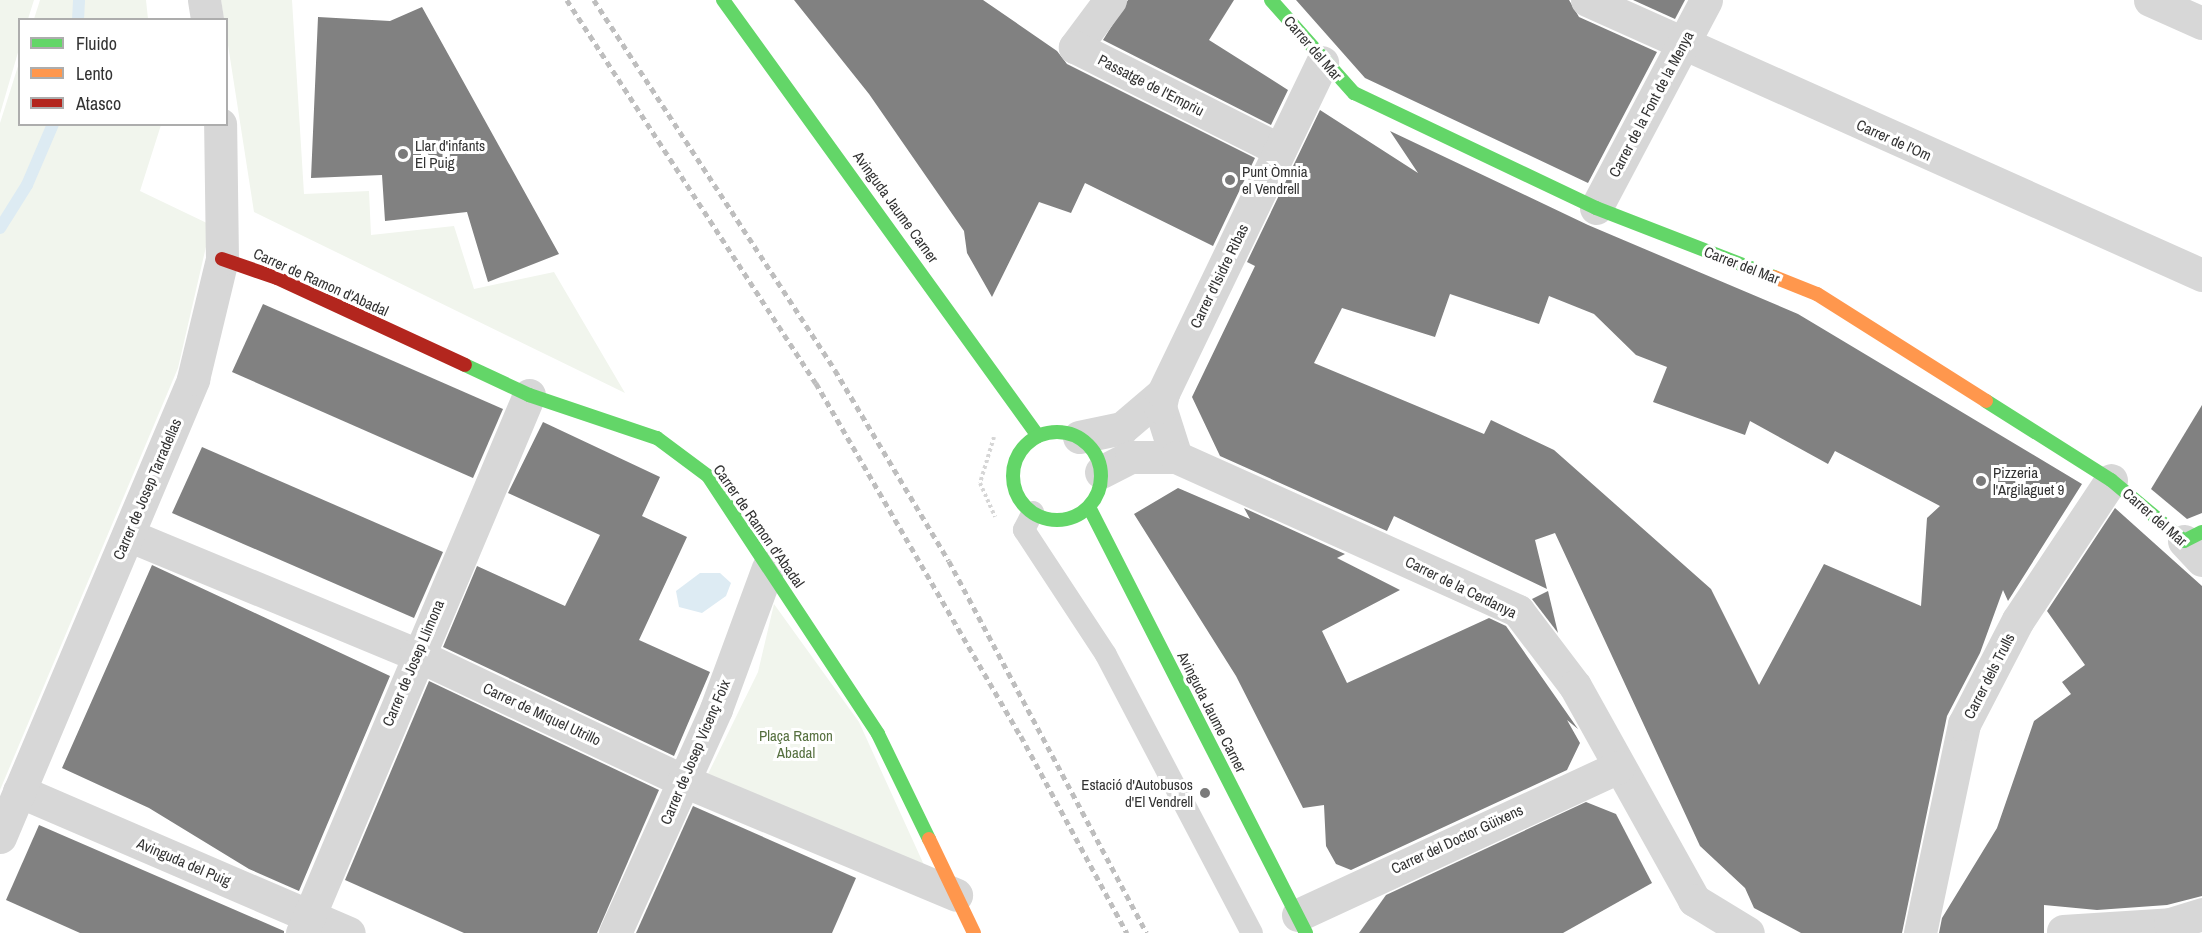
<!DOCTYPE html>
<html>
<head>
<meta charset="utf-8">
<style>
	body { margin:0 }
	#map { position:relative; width:2202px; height:933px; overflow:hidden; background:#fff; font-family:"Archivo Narrow",sans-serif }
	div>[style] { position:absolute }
	.green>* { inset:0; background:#f1f5ed }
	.water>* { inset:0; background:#ddebf3 }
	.stream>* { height:12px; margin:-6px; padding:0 6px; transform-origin:6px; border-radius:6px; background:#ddebf3 }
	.building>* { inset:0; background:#818181 }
	.path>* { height:4px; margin-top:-2px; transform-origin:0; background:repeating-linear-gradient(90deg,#d6d6d6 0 3px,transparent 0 6px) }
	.lane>* { height:22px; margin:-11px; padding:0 11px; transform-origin:11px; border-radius:11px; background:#d7d7d7 }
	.street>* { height:33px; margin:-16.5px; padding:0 16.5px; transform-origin:16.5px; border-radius:16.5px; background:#d7d7d7 }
	.fast>* { height:14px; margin:-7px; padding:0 7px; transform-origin:7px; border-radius:7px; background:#63d668 }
	.fast>.ring { margin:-7px; padding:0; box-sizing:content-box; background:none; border:14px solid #63d668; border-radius:50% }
	.slow>* { height:14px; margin:-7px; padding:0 7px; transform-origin:7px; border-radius:7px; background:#ff974d }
	.jam>* { height:14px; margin:-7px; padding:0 7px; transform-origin:7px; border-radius:7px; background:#b3261e }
	.rail>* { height:4.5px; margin-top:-2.25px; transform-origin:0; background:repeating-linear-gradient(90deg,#bebebe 0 6px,transparent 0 10.5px) }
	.dots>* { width:16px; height:16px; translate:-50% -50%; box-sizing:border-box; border:3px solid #fff; border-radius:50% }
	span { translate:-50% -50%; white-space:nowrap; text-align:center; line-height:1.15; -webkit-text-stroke:6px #fff; paint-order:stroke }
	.street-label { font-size:15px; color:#333 }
	.poi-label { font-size:15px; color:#333 }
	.left { translate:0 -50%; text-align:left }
	.right { translate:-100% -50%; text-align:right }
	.park-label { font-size:15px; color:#56703f }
	.legend { position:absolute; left:18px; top:18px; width:210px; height:108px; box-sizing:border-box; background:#fff; border:2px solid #adadad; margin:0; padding:8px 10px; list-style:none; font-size:18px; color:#333 }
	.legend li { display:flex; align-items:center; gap:12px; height:30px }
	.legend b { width:30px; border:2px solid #adadad }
</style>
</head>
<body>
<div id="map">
	<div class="green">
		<div style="clip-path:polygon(0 0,34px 0,28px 19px,20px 20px,19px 49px,0 114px)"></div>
		<div style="clip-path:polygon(40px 0,146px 0,148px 19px,34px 19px)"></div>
		<div style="clip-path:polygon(221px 0,292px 0,304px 194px,369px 191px,371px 235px,454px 226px,474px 289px,554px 272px,625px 393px,254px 212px)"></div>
		<div style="clip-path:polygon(19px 63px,20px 124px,161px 125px,140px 191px,211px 225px,178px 368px,0 790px,0 123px)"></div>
		<div style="clip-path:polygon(774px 604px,859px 722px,924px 865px,707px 776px,758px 672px)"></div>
	</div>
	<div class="water">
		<div style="clip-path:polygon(700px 573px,720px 573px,731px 583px,726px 596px,702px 613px,679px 607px,676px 591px)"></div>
	</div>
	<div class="stream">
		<div style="left:78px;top:20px;width:20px;rotate:-87deg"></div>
		<div style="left:0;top:228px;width:51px;rotate:-57.9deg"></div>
		<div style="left:27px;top:185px;width:66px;rotate:-66.9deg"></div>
	</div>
	<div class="building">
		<div style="clip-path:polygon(794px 0,983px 0,1057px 51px,1067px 64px,1255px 158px,1213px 246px,1085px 183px,1071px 213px,1039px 202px,992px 297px,967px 253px,964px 231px,869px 94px)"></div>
		<div style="clip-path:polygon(1128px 0,1234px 0,1209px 40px,1288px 90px,1271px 125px,1103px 40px)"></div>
		<div style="clip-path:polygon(1296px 0,1569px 0,1579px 17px,1657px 52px,1588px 183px,1365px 78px)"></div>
		<div style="clip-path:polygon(1633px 0,1685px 0,1675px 19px)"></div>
		<div style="clip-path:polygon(422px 7px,559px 254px,488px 282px,467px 212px,385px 221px,382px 175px,311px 178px,318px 17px,390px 21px)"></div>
		<div style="clip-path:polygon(evenodd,1320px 110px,1418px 173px,1390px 131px,1588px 225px,1798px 314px,2082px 484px,2008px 601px,2003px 590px,1980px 653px,1947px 716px,1902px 933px,1801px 933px,1754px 908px,1745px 888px,1700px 846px,1555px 533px,1535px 540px,1547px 589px,1394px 516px,1387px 531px,1220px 456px,1192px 397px,1255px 266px,1247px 262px,1320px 110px,1450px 294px,1539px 324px,1549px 296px,1594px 314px,1636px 355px,1667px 367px,1653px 402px,1745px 435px,1750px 421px,1828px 464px,1835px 451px,1940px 506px,1927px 518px,1921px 606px,1824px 564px,1759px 685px,1711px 589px,1554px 450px,1491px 420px,1484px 434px,1314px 363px,1342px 308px,1435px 337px,1450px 294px)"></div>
		<div style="clip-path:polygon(263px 304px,503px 409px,473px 478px,232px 372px)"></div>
		<div style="clip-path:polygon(2202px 405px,2202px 513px,2187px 519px,2151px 489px)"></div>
		<div style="clip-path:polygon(543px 422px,660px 477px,642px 516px,687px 537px,639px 640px,710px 672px,674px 756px,443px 647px,477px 566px,565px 606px,600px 535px,508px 493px)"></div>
		<div style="clip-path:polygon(202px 447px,443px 552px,414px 618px,172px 513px)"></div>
		<div style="clip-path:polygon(1178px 488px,1250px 519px,1244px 508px,1345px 554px,1337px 558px,1400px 590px,1322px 631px,1347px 683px,1489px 618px,1506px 626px,1578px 729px,1567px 720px,1580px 743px,1567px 770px,1351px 870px,1336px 864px,1326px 846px,1324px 805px,1303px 808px,1236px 676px,1134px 514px)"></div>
		<div style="clip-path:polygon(2115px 508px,2202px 586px,2202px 896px,2167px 905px,2097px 910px,2044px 905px,2044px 933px,1939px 933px,1942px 918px,1997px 828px,2034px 721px,2071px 694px,2062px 682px,2085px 665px,2047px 611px)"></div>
		<div style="clip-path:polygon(152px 565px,390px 676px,299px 891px,249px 869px,149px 808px,62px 768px)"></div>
		<div style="clip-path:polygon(1548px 591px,1558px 633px,1532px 599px)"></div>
		<div style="clip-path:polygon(429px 681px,659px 790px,597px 933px,464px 933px,345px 880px)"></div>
		<div style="clip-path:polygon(1586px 802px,1616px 814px,1652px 883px,1563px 933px,1359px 933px,1386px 895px)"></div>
		<div style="clip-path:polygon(693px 806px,856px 878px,832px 933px,636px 933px)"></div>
		<div style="clip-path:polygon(39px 825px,284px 931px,284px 933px,80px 933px,6px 900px)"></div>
	</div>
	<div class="path">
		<div style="left:994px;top:437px;width:48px;rotate:106.9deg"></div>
		<div style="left:980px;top:483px;width:37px;rotate:66deg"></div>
	</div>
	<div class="lane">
		<div style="left:1033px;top:512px;width:20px;rotate:117deg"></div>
		<div style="left:1024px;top:530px;width:149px;rotate:56.7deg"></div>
		<div style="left:1106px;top:655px;width:314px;rotate:62.3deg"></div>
	</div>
	<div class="street">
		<div style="left:204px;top:0;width:20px;rotate:81deg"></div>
		<div style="left:1110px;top:0;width:59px;rotate:126.7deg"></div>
		<div style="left:1075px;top:47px;width:229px;rotate:26.7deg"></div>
		<div style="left:1587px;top:0;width:674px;rotate:24.09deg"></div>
		<div style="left:2150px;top:0;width:57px;rotate:23.9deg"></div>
		<div style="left:1596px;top:208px;width:235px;rotate:-62.1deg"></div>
		<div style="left:1079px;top:437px;width:44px;rotate:-11.8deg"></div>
		<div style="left:1122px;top:428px;width:54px;rotate:-40.5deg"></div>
		<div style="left:1176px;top:457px;width:52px;rotate:-107.7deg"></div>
		<div style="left:1160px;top:407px;width:14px;rotate:-78deg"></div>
		<div style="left:1163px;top:393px;width:367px;rotate:-64.3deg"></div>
		<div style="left:1101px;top:472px;width:34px;rotate:-27deg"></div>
		<div style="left:1131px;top:457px;width:45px"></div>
		<div style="left:1176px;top:457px;width:375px;rotate:24.2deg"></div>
		<div style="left:1518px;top:611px;width:94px;rotate:52.8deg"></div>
		<div style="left:1575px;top:686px;width:245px;rotate:60.9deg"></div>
		<div style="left:1694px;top:900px;width:63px;rotate:31.4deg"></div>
		<div style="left:128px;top:535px;width:311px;rotate:22.5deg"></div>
		<div style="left:415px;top:654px;width:297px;rotate:25.3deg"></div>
		<div style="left:684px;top:781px;width:295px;rotate:22.7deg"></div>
		<div style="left:2184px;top:541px;width:26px;rotate:47deg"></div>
		<div style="left:19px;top:791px;width:359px;rotate:23.3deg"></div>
		<div style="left:0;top:837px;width:497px;rotate:-67.1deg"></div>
		<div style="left:193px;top:379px;width:123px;rotate:-76.4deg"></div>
		<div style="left:222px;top:259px;width:135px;rotate:-90.8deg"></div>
		<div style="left:1298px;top:915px;width:353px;rotate:-24.8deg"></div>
		<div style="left:2063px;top:931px;width:107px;rotate:-3.7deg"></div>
		<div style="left:2170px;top:924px;width:34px;rotate:-17deg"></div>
		<div style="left:302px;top:933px;width:584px;rotate:-67.12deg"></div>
		<div style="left:615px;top:933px;width:246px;rotate:-65.7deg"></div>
		<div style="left:716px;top:709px;width:150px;rotate:-69.8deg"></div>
		<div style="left:1920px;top:933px;width:214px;rotate:-78.1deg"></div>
		<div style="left:1964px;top:724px;width:117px;rotate:-62.6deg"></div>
		<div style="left:2018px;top:620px;width:168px;rotate:-56.4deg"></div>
	</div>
	<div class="fast">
		<div style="left:723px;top:0;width:538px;rotate:54.15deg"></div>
		<div style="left:1271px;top:0;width:125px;rotate:48.3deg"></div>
		<div style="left:1354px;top:93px;width:268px;rotate:25.4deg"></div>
		<div style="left:1596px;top:208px;width:191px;rotate:21.2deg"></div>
		<div style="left:465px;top:365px;width:71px;rotate:25.1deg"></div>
		<div style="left:529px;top:395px;width:135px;rotate:18.6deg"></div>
		<div style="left:657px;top:438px;width:64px;rotate:36.7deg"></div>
		<div style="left:708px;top:476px;width:309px;rotate:56.6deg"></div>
		<div style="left:878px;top:734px;width:117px;rotate:64.1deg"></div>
		<div style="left:1986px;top:401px;width:148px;rotate:32.3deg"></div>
		<div style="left:2111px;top:480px;width:95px;rotate:39.9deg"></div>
		<div style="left:2184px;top:541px;width:20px;rotate:-27deg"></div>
		<div class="ring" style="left:1013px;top:432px;width:74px;height:74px"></div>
		<div style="left:1089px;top:507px;width:478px;rotate:63deg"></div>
	</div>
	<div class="slow">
		<div style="left:1774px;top:277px;width:46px;rotate:21.6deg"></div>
		<div style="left:1817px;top:294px;width:200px;rotate:32.3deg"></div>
		<div style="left:929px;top:839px;width:104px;rotate:64.4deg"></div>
	</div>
	<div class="jam">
		<div style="left:222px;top:259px;width:58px;rotate:19.1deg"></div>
		<div style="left:277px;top:278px;width:207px;rotate:24.8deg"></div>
	</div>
	<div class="rail">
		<div style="left:567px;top:0;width:457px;rotate:57deg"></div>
		<div style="left:816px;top:383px;width:408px;rotate:59.9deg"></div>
		<div style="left:1021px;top:736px;width:224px;rotate:61.7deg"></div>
		<div style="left:594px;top:0;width:442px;rotate:56.9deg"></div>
		<div style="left:835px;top:370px;width:222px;rotate:59.2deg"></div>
		<div style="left:949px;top:561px;width:421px;rotate:62deg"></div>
	</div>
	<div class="dots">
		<div style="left:403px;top:154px;background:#7a7a7a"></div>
		<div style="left:1230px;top:180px;background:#7a7a7a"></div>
		<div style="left:1981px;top:481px;background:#7a7a7a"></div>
		<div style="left:1205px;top:793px;background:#7a7a7a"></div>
	</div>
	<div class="street-label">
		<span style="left:1313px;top:48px;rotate:49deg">Carrer del Mar</span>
		<span style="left:1151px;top:85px;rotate:27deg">Passatge de l'Empriu</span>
		<span style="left:1651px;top:104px;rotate:-62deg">Carrer de la Font de la Menya</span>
		<span style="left:1894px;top:140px;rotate:24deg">Carrer de l'Om</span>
		<span style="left:896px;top:207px;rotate:54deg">Avinguda Jaume Carner</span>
		<span style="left:1742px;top:265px;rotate:21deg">Carrer del Mar</span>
		<span style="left:1219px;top:276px;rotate:-64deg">Carrer d'Isidre Ribas</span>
		<span style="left:321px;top:282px;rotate:24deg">Carrer de Ramon d'Abadal</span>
		<span style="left:147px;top:489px;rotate:-67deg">Carrer de Josep Tarradellas</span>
		<span style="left:2155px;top:517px;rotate:41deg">Carrer del Mar</span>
		<span style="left:759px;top:526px;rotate:55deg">Carrer de Ramon d'Abadal</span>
		<span style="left:1461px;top:587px;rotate:26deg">Carrer de la Cerdanya</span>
		<span style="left:413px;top:663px;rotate:-67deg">Carrer de Josep Llimona</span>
		<span style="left:1989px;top:676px;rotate:-63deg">Carrer dels Trulls</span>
		<span style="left:1212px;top:712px;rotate:63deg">Avinguda Jaume Carner</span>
		<span style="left:542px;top:714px;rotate:25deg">Carrer de Miquel Utrillo</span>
		<span style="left:695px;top:752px;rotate:-67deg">Carrer de Josep Vicenç Foix</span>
		<span style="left:1457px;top:839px;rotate:-25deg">Carrer del Doctor Güixens</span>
		<span style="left:184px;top:862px;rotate:23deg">Avinguda del Puig</span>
	</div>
	<div class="poi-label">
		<span class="left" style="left:415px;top:154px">Llar d'infants<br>El Puig</span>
		<span class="left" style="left:1242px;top:180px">Punt Òmnia<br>el Vendrell</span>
		<span class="left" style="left:1993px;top:481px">Pizzeria<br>l'Argilaguet 9</span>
		<span class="right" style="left:1193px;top:793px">Estació d'Autobusos<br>d'El Vendrell</span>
	</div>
	<div class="park-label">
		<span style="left:796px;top:744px">Plaça Ramon<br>Abadal</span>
	</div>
	<ul class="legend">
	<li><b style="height:8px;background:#63d668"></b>Fluido</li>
	<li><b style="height:8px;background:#ff974d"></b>Lento</li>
	<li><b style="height:8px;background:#b3261e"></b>Atasco</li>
	</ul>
</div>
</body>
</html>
